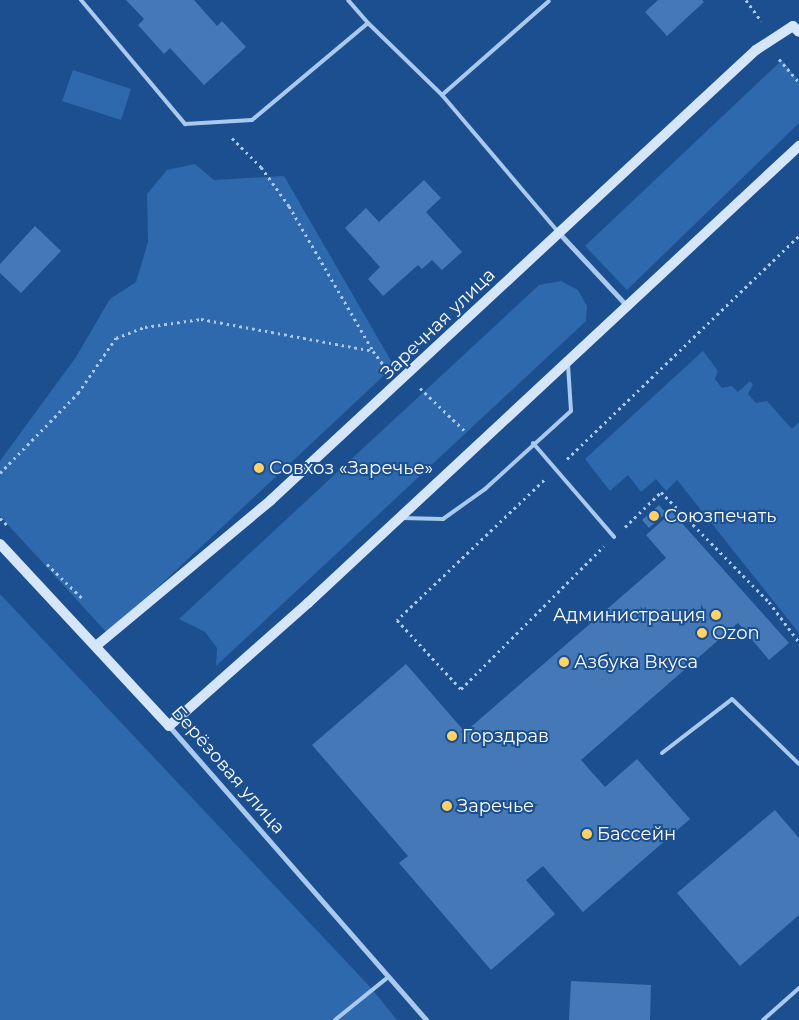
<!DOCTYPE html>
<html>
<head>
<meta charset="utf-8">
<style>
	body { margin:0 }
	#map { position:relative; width:799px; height:1020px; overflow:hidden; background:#1b4f8f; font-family:Montserrat,sans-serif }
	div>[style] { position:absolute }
	.green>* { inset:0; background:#2e69ad }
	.building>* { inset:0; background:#4478b7 }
	.path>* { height:3px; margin-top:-1.5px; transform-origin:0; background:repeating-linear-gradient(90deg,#a9c9ee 0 2.5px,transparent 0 6.5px) }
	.lane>* { height:4px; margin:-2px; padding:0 2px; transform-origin:2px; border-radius:2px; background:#a9c9ee }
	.street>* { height:5px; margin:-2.5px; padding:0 2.5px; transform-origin:2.5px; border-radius:2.5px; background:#a9c9ee }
	.secondary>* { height:10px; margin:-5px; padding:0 5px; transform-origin:5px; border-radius:5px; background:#d6e6fa }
	.dots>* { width:14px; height:14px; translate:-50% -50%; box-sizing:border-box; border:2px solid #1b4f8f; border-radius:50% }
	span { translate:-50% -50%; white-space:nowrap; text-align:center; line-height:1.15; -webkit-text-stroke:4px #1b4f8f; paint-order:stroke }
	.street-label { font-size:18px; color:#fff }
	.poi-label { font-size:18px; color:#fff }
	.left { translate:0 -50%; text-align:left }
	.right { translate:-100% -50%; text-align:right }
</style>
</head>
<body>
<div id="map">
	<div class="green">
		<div style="clip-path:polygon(782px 60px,799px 81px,799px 123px,627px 290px,585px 246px)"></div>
		<div style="clip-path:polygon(73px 70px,131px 89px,121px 120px,62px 101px)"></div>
		<div style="clip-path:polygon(195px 164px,214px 180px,284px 176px,394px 366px,108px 634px,0 516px,0 461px,76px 357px,110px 299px,136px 282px,148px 242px,147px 194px,167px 170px)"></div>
		<div style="clip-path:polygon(561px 281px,578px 290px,587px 306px,586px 321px,216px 666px,217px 648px,205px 632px,179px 619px,539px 285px)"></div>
		<div style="clip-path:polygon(703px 351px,718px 371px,715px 379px,722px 388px,732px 386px,738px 392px,750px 381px,753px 384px,748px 394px,756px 403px,767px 401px,792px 429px,799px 422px,799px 633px,677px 480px,666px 491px,656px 479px,641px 492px,628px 475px,610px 491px,585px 459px)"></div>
		<div style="clip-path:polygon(0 594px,372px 989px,397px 1020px,0 1020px)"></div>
	</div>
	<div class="building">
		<div style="clip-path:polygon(126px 0,194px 0,217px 26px,222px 21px,246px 47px,204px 85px,170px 48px,164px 54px,138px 25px,144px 19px)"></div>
		<div style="clip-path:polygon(658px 0,702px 0,704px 2px,667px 36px,645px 12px)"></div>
		<div style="clip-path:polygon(424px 180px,441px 198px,426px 212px,462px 252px,442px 270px,432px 260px,422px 269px,418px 265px,383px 296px,368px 279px,380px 267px,345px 228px,366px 208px,379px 222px)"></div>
		<div style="clip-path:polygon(35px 226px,61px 251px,21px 293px,0 273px,0 264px)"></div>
		<div style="clip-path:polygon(659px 505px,666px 513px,649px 528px,642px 520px)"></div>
		<div style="clip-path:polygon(672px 512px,789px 643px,769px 660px,738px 623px,581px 760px,605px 787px,637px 759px,690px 819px,583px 912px,543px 866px,526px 880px,555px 914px,491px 970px,399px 863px,408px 856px,312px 745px,406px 664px,465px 732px,666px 558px,646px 535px)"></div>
		<div style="clip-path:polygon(775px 810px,799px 838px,799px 915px,740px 966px,677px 893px)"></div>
		<div style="clip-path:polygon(571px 981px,651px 985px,650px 1020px,569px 1020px)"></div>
	</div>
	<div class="path">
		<div style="left:746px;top:0;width:26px;rotate:54deg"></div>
		<div style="left:779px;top:59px;width:30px;rotate:49deg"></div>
		<div style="left:232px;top:138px;width:41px;rotate:45deg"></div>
		<div style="left:261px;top:167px;width:48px;rotate:54.3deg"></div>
		<div style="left:289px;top:206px;width:168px;rotate:59.9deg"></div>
		<div style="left:373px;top:351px;width:21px;rotate:53deg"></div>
		<div style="left:420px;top:388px;width:62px;rotate:43.7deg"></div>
		<div style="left:567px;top:459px;width:322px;rotate:-43.9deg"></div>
		<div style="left:0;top:473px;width:112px;rotate:-45.7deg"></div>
		<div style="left:78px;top:393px;width:67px;rotate:-55.4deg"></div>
		<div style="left:116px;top:338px;width:31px;rotate:-21deg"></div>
		<div style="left:145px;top:327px;width:57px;rotate:-8.1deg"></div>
		<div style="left:201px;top:319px;width:175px;rotate:10.5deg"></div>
		<div style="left:544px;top:480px;width:203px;rotate:136.4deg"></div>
		<div style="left:397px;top:620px;width:94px;rotate:47.2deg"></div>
		<div style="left:461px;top:689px;width:202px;rotate:-45deg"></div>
		<div style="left:0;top:518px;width:11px;rotate:45deg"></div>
		<div style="left:625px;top:527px;width:50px;rotate:-44.2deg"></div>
		<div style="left:661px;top:492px;width:154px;rotate:45.5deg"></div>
		<div style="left:769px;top:602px;width:50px;rotate:53.1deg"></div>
		<div style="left:47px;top:564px;width:49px;rotate:44.2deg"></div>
	</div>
	<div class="lane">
		<div style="left:81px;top:0;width:162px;rotate:50deg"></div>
		<div style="left:185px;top:124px;width:67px;rotate:-3.4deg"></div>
		<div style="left:252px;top:120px;width:151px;rotate:-39.9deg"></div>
		<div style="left:368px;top:23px;width:30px;rotate:-131deg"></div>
		<div style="left:368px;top:23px;width:103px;rotate:44.2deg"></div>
		<div style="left:442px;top:95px;width:180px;rotate:49.7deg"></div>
		<div style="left:442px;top:95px;width:142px;rotate:-41.3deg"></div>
		<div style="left:533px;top:443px;width:124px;rotate:49.2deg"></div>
		<div style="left:402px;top:518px;width:41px;rotate:1.4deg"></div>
		<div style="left:443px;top:519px;width:52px;rotate:-35.5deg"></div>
		<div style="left:485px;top:489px;width:116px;rotate:-42.2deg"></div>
		<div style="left:571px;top:411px;width:46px;rotate:-93.7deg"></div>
		<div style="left:662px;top:753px;width:88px;rotate:-37.6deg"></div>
		<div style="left:732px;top:699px;width:93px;rotate:44.1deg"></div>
		<div style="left:335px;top:1020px;width:67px;rotate:-38.9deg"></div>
		<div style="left:763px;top:1020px;width:48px;rotate:-41.6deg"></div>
	</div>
	<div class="street">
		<div style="left:558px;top:232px;width:101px;rotate:47deg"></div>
		<div style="left:169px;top:726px;width:390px;rotate:48.8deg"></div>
	</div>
	<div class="secondary">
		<div style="left:0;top:544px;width:248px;rotate:47.1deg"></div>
		<div style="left:169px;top:726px;width:186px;rotate:-41.5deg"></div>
		<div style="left:308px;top:603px;width:671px;rotate:-42.95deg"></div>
		<div style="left:96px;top:646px;width:228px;rotate:-39.8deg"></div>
		<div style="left:271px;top:500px;width:662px;rotate:-42.86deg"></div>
		<div style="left:756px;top:50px;width:44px;rotate:-33deg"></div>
		<div style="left:793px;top:26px;width:8px;rotate:45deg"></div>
	</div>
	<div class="dots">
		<div style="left:259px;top:468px;background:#ffd166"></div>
		<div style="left:654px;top:516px;background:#ffd166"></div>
		<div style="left:716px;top:615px;background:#ffd166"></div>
		<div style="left:702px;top:633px;background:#ffd166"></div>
		<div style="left:564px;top:662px;background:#ffd166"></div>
		<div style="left:452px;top:736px;background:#ffd166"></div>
		<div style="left:447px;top:806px;background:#ffd166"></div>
		<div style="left:587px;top:834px;background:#ffd166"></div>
	</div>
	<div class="street-label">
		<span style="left:438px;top:324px;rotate:-44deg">Заречная улица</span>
		<span style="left:228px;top:770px;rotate:49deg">Берёзовая улица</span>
	</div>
	<div class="poi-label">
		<span class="left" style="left:269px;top:468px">Совхоз «Заречье»</span>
		<span class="left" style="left:664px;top:516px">Союзпечать</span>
		<span class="right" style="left:706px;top:615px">Администрация</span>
		<span class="left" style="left:712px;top:633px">Ozon</span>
		<span class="left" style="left:574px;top:662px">Азбука Вкуса</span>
		<span class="left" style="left:462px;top:736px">Горздрав</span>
		<span class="left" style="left:457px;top:806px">Заречье</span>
		<span class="left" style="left:597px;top:834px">Бассейн</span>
	</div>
</div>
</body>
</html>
